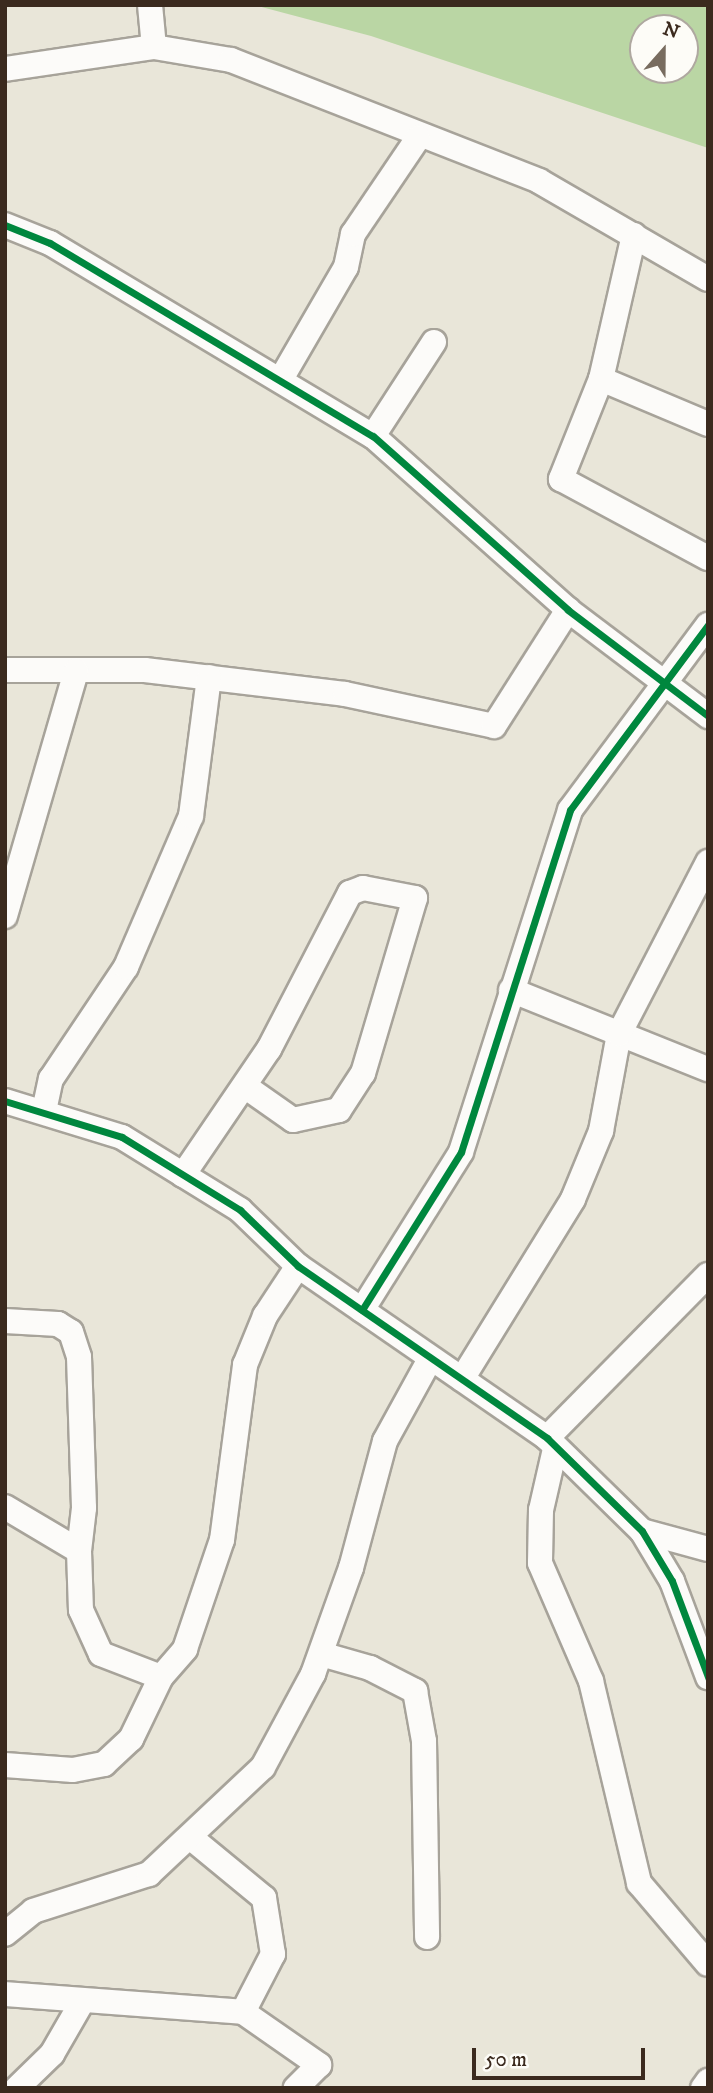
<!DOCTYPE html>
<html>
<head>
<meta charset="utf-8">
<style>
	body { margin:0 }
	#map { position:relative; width:713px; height:2093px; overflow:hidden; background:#e9e6d9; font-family:"IM FELL DW Pica",serif }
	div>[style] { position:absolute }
	.green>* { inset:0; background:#bad6a4 }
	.roads { filter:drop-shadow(2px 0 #a7a39a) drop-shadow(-2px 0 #a7a39a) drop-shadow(0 2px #a7a39a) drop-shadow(0 -2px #a7a39a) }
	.street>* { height:24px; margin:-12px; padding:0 12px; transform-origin:12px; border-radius:12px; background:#fcfbf9 }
	.cycleway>* { height:7px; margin:-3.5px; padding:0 3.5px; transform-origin:3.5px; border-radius:3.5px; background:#00873e }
	span { translate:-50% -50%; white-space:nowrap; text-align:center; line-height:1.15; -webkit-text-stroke:5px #fdfcf7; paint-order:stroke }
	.frame { position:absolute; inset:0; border:7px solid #3b2a1e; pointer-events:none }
	.north { position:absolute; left:629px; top:14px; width:70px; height:70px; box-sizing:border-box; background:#fdfcf7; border:2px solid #afa8a0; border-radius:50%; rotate:21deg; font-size:19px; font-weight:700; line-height:28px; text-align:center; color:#3b2a1e }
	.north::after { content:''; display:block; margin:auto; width:24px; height:32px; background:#786c5f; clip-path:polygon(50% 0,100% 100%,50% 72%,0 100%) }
	.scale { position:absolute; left:472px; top:2048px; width:173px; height:32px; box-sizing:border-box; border:4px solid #3b2a1e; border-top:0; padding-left:9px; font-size:21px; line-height:24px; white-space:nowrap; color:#3b2a1e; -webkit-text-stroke:5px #fdfcf7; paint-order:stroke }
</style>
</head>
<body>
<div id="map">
	<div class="green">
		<div style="clip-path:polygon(evenodd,254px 5px,708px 5px,708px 148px,371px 36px,254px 5px,643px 28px,685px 28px,685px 70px,643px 70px,643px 28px)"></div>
	</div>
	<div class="roads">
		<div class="street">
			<div style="left:150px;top:5px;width:42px;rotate:84.6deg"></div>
			<div style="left:5px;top:69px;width:151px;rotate:-8.4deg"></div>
			<div style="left:154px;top:47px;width:78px;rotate:9.6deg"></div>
			<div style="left:231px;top:60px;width:331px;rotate:21.4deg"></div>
			<div style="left:539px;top:181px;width:195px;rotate:30.1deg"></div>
			<div style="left:5px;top:225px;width:48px;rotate:21.8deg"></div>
			<div style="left:50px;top:243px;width:376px;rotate:30.9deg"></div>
			<div style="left:373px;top:436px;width:261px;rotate:41.7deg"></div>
			<div style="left:568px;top:610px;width:176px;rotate:37.1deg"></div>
			<div style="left:634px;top:235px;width:148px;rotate:102.9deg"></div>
			<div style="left:601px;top:379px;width:108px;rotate:111.8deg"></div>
			<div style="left:561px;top:479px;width:167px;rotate:28.3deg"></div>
			<div style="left:281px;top:379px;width:129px;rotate:-59.9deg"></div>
			<div style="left:346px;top:267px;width:34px;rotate:-78deg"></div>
			<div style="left:353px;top:234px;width:116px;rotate:-55.9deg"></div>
			<div style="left:601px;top:379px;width:116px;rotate:22.8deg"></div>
			<div style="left:373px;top:436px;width:112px;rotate:-57deg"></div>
			<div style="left:5px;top:670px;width:140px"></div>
			<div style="left:145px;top:670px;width:201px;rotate:6.8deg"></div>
			<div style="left:345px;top:694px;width:152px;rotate:12.1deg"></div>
			<div style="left:494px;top:726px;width:138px;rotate:-57.5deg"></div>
			<div style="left:5px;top:916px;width:255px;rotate:-73.8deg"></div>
			<div style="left:511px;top:990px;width:212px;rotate:21.9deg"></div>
			<div style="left:5px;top:1101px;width:122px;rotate:17.1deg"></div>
			<div style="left:122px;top:1137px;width:139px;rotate:31.7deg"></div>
			<div style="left:240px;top:1210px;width:81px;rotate:44deg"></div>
			<div style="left:298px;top:1266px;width:303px;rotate:34.6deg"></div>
			<div style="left:547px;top:1438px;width:133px;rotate:44.4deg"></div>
			<div style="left:642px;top:1531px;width:58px;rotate:59deg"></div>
			<div style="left:672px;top:1581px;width:103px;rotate:69.4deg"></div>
			<div style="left:44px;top:1111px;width:33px;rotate:-78deg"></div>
			<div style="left:51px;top:1079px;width:135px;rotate:-56.2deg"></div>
			<div style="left:126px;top:967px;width:164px;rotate:-66.7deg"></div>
			<div style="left:191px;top:816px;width:140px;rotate:-82.6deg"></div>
			<div style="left:183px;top:1175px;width:153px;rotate:-55.7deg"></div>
			<div style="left:269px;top:1049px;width:176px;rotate:-62.6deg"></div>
			<div style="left:350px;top:893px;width:14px;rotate:-21deg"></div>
			<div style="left:363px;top:888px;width:53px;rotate:10.9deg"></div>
			<div style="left:415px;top:898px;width:183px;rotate:106.5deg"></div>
			<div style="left:363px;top:1073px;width:44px;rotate:123deg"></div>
			<div style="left:339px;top:1110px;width:47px;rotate:167.7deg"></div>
			<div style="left:293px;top:1120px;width:57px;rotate:-144.9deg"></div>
			<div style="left:362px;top:1310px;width:186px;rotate:-57.9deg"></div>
			<div style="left:461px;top:1152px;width:359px;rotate:-72.3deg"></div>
			<div style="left:570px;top:810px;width:231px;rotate:-53.3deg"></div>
			<div style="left:5px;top:1321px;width:53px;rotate:3.2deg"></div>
			<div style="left:58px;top:1324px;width:15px;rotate:32deg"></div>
			<div style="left:71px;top:1332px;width:26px;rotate:72deg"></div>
			<div style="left:79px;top:1357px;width:151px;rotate:88.1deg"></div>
			<div style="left:84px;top:1508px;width:43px;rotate:96.6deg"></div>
			<div style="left:462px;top:1379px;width:211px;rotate:-58.3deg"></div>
			<div style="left:573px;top:1199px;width:74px;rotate:-67.6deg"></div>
			<div style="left:601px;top:1131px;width:99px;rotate:-79.5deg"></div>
			<div style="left:619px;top:1034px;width:194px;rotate:-62.6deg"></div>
			<div style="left:547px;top:1438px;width:229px;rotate:-45.4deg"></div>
			<div style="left:555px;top:1449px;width:63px;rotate:102.9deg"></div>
			<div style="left:541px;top:1510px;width:53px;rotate:91.1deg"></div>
			<div style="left:540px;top:1563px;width:129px;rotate:66.6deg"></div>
			<div style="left:591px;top:1681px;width:208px;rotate:76.6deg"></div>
			<div style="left:639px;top:1883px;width:106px;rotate:49.6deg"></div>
			<div style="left:5px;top:1507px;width:86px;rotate:30.7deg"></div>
			<div style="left:79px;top:1551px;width:59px;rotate:88.1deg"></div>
			<div style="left:81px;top:1610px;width:48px;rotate:65.6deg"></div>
			<div style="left:101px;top:1654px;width:64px;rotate:21deg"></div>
			<div style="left:642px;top:1531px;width:68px;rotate:15.3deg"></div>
			<div style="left:321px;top:1654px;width:51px;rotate:15.9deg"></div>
			<div style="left:370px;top:1668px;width:51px;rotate:27.1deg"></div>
			<div style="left:415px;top:1691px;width:51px;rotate:79.8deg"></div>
			<div style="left:424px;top:1741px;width:196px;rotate:89.1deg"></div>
			<div style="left:5px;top:1765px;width:68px;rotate:4.2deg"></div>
			<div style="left:73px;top:1770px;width:32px;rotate:-11deg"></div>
			<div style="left:104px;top:1764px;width:37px;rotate:-43deg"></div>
			<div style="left:131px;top:1739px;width:69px;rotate:-64.2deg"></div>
			<div style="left:161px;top:1677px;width:37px;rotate:-49deg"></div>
			<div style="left:185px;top:1649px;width:115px;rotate:-71.3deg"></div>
			<div style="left:222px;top:1540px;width:177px;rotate:-82.5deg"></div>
			<div style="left:245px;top:1365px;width:53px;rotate:-67.8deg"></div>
			<div style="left:265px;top:1316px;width:60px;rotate:-56.6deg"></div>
			<div style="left:190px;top:1837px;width:96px;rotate:39.5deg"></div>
			<div style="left:264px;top:1898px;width:57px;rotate:80.9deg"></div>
			<div style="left:273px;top:1954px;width:65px;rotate:117.3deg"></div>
			<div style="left:5px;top:1934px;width:36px;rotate:-39deg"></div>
			<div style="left:33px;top:1911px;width:122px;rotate:-17.7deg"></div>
			<div style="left:149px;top:1874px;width:156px;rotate:-43.2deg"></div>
			<div style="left:263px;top:1767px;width:106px;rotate:-61.7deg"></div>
			<div style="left:313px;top:1674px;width:113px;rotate:-70.3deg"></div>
			<div style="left:351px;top:1568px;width:131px;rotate:-75deg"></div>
			<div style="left:385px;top:1441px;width:94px;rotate:-61.2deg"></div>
			<div style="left:5px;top:1994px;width:239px;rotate:4.3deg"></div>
			<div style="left:243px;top:2012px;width:93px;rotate:34.9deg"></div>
			<div style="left:319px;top:2065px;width:33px;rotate:135deg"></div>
			<div style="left:17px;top:2088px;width:49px;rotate:-44.2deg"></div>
			<div style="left:52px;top:2054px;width:60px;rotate:-60deg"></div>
			<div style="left:703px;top:2088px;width:9px;rotate:-54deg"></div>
		</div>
	</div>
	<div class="cycleway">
		<div style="left:5px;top:225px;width:48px;rotate:21.8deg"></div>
		<div style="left:50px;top:243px;width:376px;rotate:30.9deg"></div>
		<div style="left:373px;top:436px;width:261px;rotate:41.7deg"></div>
		<div style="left:568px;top:610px;width:176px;rotate:37.1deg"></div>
		<div style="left:5px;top:1101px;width:122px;rotate:17.1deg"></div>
		<div style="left:122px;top:1137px;width:139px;rotate:31.7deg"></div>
		<div style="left:240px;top:1210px;width:81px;rotate:44deg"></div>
		<div style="left:298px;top:1266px;width:303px;rotate:34.6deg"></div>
		<div style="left:547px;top:1438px;width:133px;rotate:44.4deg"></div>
		<div style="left:642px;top:1531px;width:58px;rotate:59deg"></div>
		<div style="left:672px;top:1581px;width:103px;rotate:69.4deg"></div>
		<div style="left:362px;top:1310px;width:186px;rotate:-57.9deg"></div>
		<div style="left:461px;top:1152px;width:359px;rotate:-72.3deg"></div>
		<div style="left:570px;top:810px;width:231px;rotate:-53.3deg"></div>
	</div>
	<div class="frame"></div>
	<div class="north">N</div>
	<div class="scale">50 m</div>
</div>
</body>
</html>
